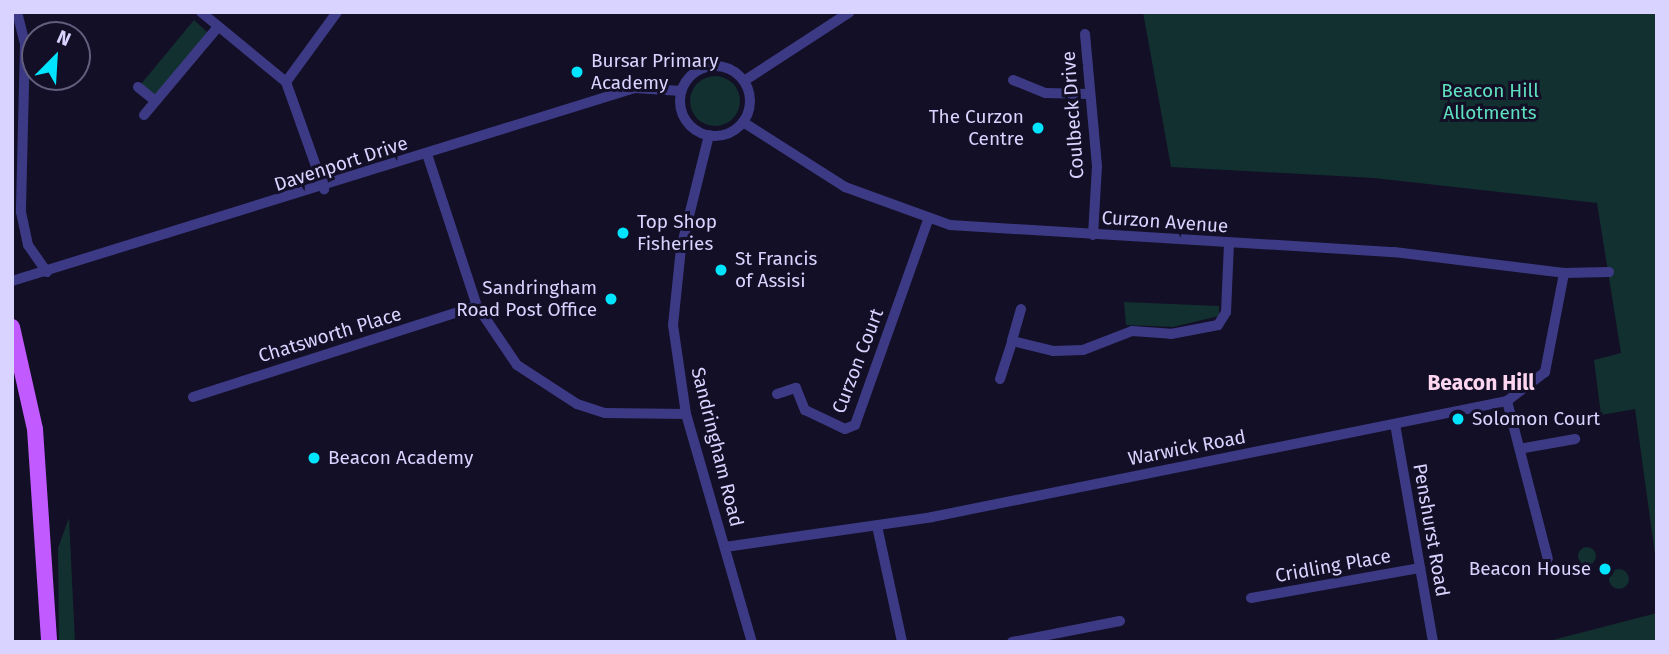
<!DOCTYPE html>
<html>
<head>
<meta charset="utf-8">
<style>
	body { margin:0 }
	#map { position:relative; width:1669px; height:654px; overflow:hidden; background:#130f26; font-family:"Fira Sans",sans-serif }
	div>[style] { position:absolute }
	.green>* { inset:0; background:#12302f }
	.round { border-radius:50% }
	.street>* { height:10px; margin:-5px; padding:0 5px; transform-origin:5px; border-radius:5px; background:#3d3a85 }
	.street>.ring { margin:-5px; padding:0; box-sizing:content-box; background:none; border:10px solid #3d3a85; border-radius:50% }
	.primary>* { height:16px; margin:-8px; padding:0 8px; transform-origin:8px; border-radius:8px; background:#c25bff }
	.dots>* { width:19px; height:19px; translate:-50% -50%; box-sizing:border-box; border:4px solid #130f26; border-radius:50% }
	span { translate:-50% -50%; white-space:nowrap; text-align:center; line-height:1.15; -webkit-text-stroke:6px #130f26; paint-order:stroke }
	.poi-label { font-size:19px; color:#d9d4ff }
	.left { translate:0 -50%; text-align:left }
	.right { translate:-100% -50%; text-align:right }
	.park-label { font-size:19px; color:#5fe0c0 }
	.street-label { font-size:19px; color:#d9d4ff }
	.neighbourhood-label { font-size:21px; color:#ffd6f0; font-weight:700 }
	.frame { position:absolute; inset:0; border:14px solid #d9d4ff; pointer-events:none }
	.north { position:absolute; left:21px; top:21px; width:70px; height:70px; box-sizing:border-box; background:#130f26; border:2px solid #625e7d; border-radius:50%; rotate:24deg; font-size:19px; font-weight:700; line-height:28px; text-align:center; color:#d9d4ff }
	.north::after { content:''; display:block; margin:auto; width:24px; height:32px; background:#00e5ff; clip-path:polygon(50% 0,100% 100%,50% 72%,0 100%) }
</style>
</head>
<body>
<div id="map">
	<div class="green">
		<div style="clip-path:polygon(1143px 12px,1657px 12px,1657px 569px,1635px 409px,1601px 415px,1594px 360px,1621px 353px,1597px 203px,1374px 178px,1171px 167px)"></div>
		<div style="clip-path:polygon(194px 20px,208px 33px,155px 96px,141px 84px)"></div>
		<div class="round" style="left:690px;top:76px;width:50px;height:50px"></div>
		<div style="clip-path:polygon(1124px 302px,1219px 306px,1219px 316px,1173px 327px,1126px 325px)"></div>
		<div style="clip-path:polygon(69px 518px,75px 642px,59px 642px,58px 548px)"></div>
		<div class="round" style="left:1578px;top:547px;width:18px;height:18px"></div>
		<div class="round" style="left:1609px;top:569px;width:20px;height:20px"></div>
		<div style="clip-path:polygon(1657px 613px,1657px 642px,1545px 642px)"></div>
	</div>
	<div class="street">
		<div style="left:17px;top:12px;width:33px;rotate:76deg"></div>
		<div style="left:25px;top:44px;width:168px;rotate:91.4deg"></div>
		<div style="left:21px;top:212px;width:34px;rotate:78deg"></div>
		<div style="left:28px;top:245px;width:33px;rotate:55deg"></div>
		<div style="left:201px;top:12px;width:110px;rotate:39.5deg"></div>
		<div style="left:286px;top:82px;width:114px;rotate:70.4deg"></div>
		<div style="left:1085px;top:34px;width:133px;rotate:84.8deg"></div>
		<div style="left:1097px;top:166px;width:69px;rotate:93.3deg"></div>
		<div class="ring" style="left:680px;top:66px;width:60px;height:60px"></div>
		<div style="left:1013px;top:80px;width:35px;rotate:22deg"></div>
		<div style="left:1046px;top:93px;width:43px;rotate:1.3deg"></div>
		<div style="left:744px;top:81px;width:126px;rotate:-33.1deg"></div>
		<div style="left:286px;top:82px;width:87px;rotate:-53.9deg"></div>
		<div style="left:138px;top:87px;width:22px;rotate:39deg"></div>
		<div style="left:144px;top:115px;width:114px;rotate:-50deg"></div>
		<div style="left:743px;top:122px;width:121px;rotate:32.5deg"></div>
		<div style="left:845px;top:187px;width:112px;rotate:19.9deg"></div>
		<div style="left:950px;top:225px;width:445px;rotate:3.5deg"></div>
		<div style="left:1394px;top:252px;width:171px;rotate:7deg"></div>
		<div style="left:1564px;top:273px;width:45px;rotate:-1.3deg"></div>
		<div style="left:709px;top:135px;width:116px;rotate:103.9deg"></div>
		<div style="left:681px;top:248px;width:77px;rotate:95.9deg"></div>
		<div style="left:673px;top:325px;width:90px;rotate:81.7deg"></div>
		<div style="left:686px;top:414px;width:237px;rotate:73.9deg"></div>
		<div style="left:427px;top:154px;width:160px;rotate:71.8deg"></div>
		<div style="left:477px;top:306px;width:71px;rotate:55.9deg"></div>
		<div style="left:517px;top:365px;width:72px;rotate:33deg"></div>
		<div style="left:577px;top:404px;width:29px;rotate:18deg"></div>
		<div style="left:605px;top:413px;width:81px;rotate:0.7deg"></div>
		<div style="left:12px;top:281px;width:652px;rotate:-17.21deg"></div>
		<div style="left:635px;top:88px;width:46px;rotate:3.7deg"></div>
		<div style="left:1021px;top:309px;width:33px;rotate:106deg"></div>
		<div style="left:1012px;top:341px;width:42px;rotate:13.7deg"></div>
		<div style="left:1053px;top:351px;width:30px;rotate:-2deg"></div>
		<div style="left:1083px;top:350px;width:53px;rotate:-21.2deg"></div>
		<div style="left:1132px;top:331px;width:39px;rotate:4deg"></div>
		<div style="left:1171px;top:334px;width:48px;rotate:-10.8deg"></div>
		<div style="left:1218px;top:325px;width:15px;rotate:-58deg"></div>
		<div style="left:1226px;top:312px;width:68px;rotate:-87.5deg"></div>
		<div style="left:1000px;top:379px;width:40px;rotate:-72deg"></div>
		<div style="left:777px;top:394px;width:20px;rotate:-18deg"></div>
		<div style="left:796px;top:388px;width:24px;rotate:68deg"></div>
		<div style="left:805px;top:410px;width:44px;rotate:25.4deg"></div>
		<div style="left:845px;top:429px;width:11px;rotate:-22deg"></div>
		<div style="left:855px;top:425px;width:218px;rotate:-70.4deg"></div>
		<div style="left:193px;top:397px;width:298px;rotate:-17.8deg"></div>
		<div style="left:1507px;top:401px;width:163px;rotate:75.5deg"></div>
		<div style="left:1395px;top:424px;width:221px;rotate:80.1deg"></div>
		<div style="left:1524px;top:448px;width:52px;rotate:-10deg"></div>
		<div style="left:877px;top:526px;width:119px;rotate:77.8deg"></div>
		<div style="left:725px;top:547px;width:209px;rotate:-8.2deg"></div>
		<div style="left:932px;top:517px;width:587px;rotate:-11.41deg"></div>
		<div style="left:1507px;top:401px;width:48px;rotate:-37.3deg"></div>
		<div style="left:1545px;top:372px;width:101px;rotate:-79.1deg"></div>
		<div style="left:1251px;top:598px;width:172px;rotate:-10.1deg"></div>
		<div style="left:1012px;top:642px;width:110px;rotate:-11deg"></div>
	</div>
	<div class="primary">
		<div style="left:12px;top:327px;width:105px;rotate:77.3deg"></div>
		<div style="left:35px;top:429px;width:213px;rotate:86.2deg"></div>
	</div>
	<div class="dots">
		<div style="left:577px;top:72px;background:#00e5ff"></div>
		<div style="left:1038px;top:128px;background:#00e5ff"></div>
		<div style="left:623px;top:233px;background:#00e5ff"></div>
		<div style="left:721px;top:270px;background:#00e5ff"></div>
		<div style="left:611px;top:299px;background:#00e5ff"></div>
		<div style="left:1458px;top:419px;background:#00e5ff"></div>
		<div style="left:314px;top:458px;background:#00e5ff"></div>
		<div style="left:1605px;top:569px;background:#00e5ff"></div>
	</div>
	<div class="poi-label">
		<span class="left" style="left:591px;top:72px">Bursar Primary<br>Academy</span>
		<span class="right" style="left:1024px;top:128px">The Curzon<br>Centre</span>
		<span class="left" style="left:637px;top:233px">Top Shop<br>Fisheries</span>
		<span class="left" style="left:735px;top:270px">St Francis<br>of Assisi</span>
		<span class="right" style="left:597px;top:299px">Sandringham<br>Road Post Office</span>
		<span class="left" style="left:1472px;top:419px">Solomon Court</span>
		<span class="left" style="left:328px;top:458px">Beacon Academy</span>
		<span class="right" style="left:1591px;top:569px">Beacon House</span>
	</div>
	<div class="park-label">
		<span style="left:1490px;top:102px">Beacon Hill<br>Allotments</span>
	</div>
	<div class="street-label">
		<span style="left:1073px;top:115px;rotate:-94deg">Coulbeck Drive</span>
		<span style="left:341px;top:164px;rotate:-18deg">Davenport Drive</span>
		<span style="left:1165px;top:222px;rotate:4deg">Curzon Avenue</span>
		<span style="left:330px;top:335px;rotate:-17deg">Chatsworth Place</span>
		<span style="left:858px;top:361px;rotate:-69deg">Curzon Court</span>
		<span style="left:717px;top:447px;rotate:76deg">Sandringham Road</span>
		<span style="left:1187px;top:448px;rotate:-11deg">Warwick Road</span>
		<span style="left:1431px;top:530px;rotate:80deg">Penshurst Road</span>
		<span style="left:1333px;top:566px;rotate:-10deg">Cridling Place</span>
	</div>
	<div class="neighbourhood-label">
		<span style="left:1481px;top:383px">Beacon Hill</span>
	</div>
	<div class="frame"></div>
	<div class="north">N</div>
</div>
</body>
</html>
